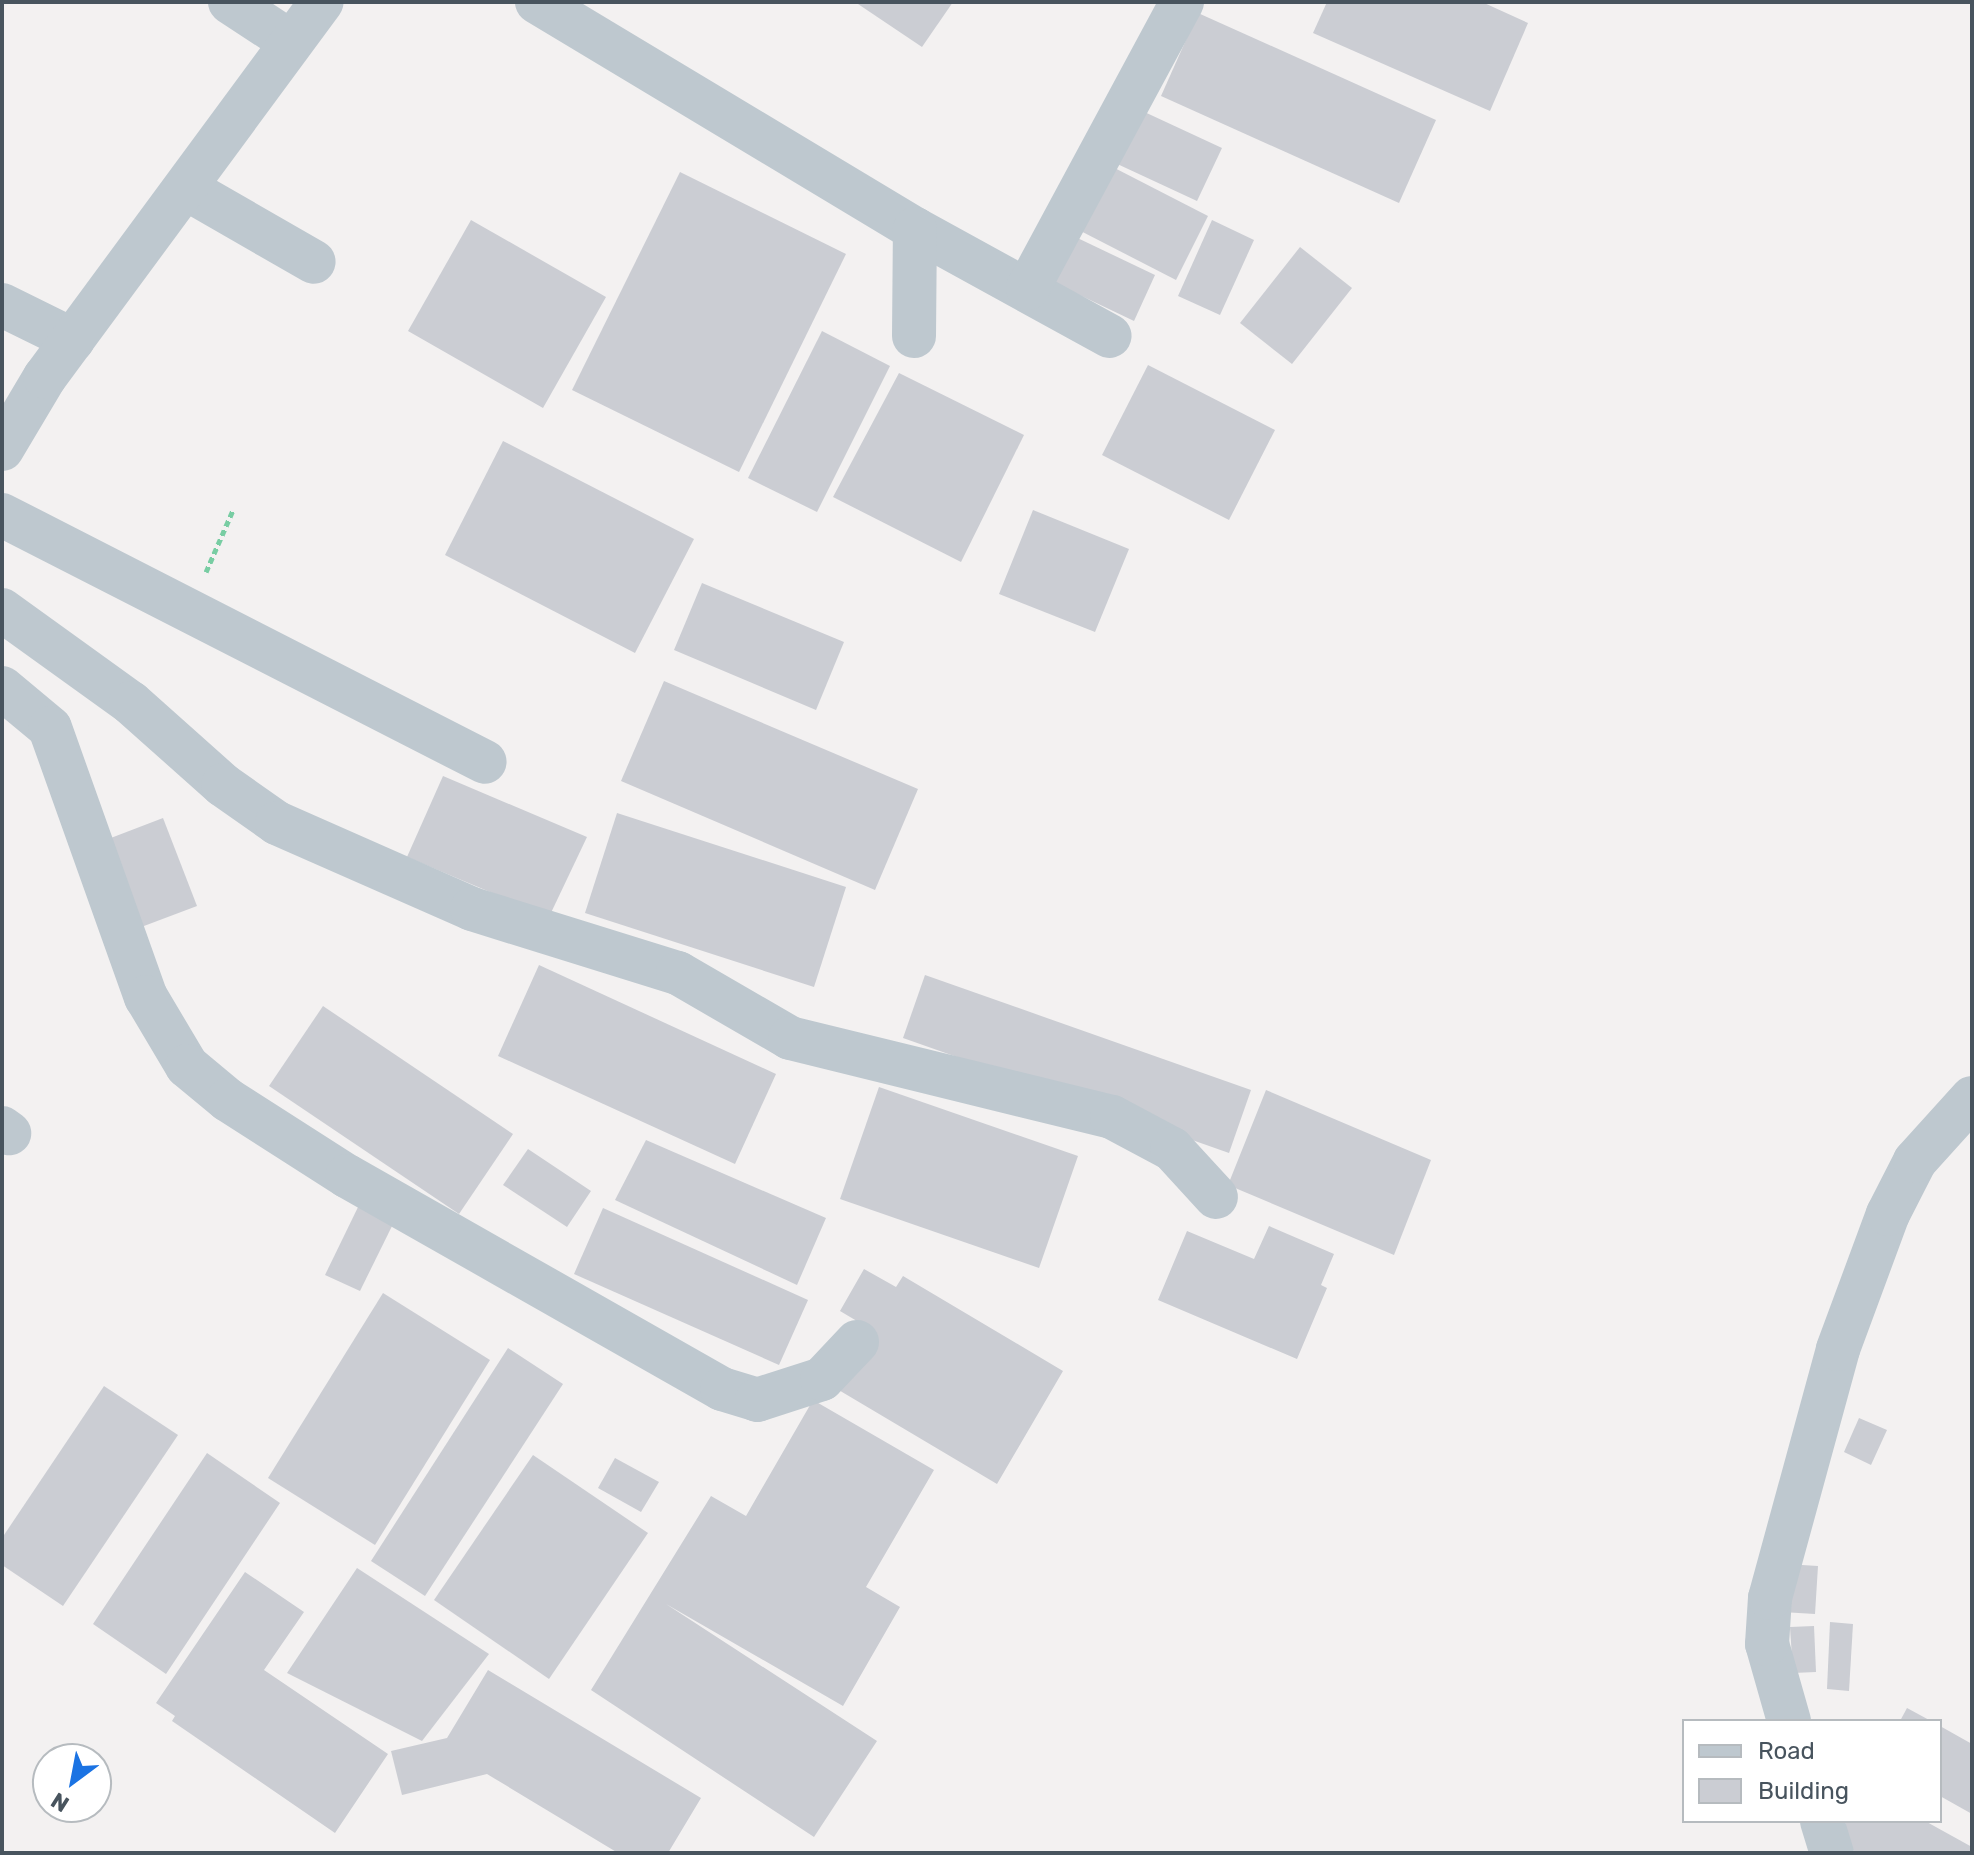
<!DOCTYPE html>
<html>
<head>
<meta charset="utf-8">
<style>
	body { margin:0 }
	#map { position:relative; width:1974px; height:1855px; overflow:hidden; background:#f3f1f1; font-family:Rubik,sans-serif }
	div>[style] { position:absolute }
	.building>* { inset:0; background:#cbcdd3 }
	.path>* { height:5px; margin-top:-2.5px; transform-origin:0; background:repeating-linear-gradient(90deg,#78cda3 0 6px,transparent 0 10px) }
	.minor>* { height:44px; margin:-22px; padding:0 22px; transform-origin:22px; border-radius:22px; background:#bec8cf }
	span { translate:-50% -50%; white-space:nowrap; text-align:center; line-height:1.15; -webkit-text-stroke:7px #fff; paint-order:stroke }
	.frame { position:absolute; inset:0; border:4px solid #48545e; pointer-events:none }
	.legend { position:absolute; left:1682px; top:1719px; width:260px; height:104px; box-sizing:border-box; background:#fff; border:2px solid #b6bbbf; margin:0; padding:10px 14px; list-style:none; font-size:24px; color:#48545e }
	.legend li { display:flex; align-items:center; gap:16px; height:40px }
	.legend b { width:40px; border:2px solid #b6bbbf }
	.north { position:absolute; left:32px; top:1743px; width:80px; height:80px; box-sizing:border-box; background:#fff; border:2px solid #b6bbbf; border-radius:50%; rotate:212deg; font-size:22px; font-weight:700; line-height:32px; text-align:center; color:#48545e }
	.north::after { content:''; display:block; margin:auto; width:28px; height:36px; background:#1b73e3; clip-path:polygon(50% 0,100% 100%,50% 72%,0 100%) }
</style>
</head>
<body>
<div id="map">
	<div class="building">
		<div style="clip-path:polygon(855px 2px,953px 2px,922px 47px)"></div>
		<div style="clip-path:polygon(1327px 2px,1482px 2px,1528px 23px,1490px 111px,1313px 33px)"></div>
		<div style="clip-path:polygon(1198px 13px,1436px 120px,1399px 203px,1161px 96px)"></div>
		<div style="clip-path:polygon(1138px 109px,1222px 148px,1197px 201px,1113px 162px)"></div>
		<div style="clip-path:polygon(1101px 161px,1208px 216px,1176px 280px,1069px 225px)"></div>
		<div style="clip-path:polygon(680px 172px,846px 254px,739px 472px,572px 390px)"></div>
		<div style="clip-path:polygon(471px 220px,606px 297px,543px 408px,408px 331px)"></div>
		<div style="clip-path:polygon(1212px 220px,1254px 240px,1220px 315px,1178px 296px)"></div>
		<div style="clip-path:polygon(1067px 233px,1155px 275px,1134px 321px,1044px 278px)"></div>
		<div style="clip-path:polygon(1300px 247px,1352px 288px,1292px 364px,1240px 323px)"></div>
		<div style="clip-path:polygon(822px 331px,890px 366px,817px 512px,748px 478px)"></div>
		<div style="clip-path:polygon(1148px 365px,1275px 430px,1229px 520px,1102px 455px)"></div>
		<div style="clip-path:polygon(899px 373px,1024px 435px,961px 562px,833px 497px)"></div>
		<div style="clip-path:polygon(503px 441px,694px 539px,635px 653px,445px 555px)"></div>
		<div style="clip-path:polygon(1033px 510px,1129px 549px,1095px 632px,999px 594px)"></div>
		<div style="clip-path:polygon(702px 583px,844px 642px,816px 710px,674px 650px)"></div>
		<div style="clip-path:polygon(664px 681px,918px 789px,875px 890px,621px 781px)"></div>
		<div style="clip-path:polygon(443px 776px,587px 837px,549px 917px,407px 857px)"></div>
		<div style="clip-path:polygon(617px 813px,846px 887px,814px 987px,585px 913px)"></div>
		<div style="clip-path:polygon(163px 818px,197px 906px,136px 929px,103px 841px)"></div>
		<div style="clip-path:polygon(539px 965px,776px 1074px,735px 1164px,498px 1056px)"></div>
		<div style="clip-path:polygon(925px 975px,1251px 1090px,1229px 1153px,903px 1038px)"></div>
		<div style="clip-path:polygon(323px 1006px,513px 1134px,459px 1214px,269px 1086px)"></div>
		<div style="clip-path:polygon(879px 1087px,1078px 1156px,1039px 1268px,840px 1199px)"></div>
		<div style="clip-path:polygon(1266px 1090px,1431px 1160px,1394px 1255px,1228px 1185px)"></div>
		<div style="clip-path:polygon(646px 1140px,826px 1218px,797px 1285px,615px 1200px)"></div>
		<div style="clip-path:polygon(528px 1149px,591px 1191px,567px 1227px,503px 1185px)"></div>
		<div style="clip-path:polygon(360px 1203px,395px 1220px,360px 1291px,325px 1275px)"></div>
		<div style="clip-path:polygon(603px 1208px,808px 1300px,779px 1365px,574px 1274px)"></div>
		<div style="clip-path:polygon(1269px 1226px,1334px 1254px,1321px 1285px,1327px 1288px,1297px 1359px,1158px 1300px,1187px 1231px,1254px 1259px)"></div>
		<div style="clip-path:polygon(864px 1269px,896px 1287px,903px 1276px,1063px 1371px,997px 1484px,837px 1389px,872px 1330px,840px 1311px)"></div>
		<div style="clip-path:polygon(383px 1293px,490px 1360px,375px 1545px,268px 1478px)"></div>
		<div style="clip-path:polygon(508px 1348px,563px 1384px,425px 1596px,371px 1561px)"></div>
		<div style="clip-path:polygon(104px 1386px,178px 1435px,63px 1606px,2px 1565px,2px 1538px)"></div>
		<div style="clip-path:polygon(813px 1400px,934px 1470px,866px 1587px,900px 1607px,843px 1706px,666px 1604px,877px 1741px,814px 1837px,591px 1690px,711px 1496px,746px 1516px)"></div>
		<div style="clip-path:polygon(1859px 1418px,1887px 1430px,1871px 1465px,1844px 1452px)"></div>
		<div style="clip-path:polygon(207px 1453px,280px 1503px,166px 1674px,93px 1624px)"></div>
		<div style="clip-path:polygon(533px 1455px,648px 1533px,549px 1679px,434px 1600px)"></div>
		<div style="clip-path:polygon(615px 1458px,659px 1482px,641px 1512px,598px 1488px)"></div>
		<div style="clip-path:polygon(1786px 1564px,1818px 1566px,1815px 1614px,1782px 1612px)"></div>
		<div style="clip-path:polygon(357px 1568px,489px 1654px,422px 1741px,287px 1673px)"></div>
		<div style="clip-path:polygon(245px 1572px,304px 1612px,264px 1670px,388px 1754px,335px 1833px,172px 1721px,175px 1716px,156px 1703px)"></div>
		<div style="clip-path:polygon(1830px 1622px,1853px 1624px,1849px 1691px,1827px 1689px)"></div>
		<div style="clip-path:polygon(1814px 1626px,1816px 1672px,1793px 1673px,1790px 1627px)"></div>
		<div style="clip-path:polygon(488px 1670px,701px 1798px,668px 1853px,618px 1853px,487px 1774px,402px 1795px,391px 1751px,447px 1738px)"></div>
		<div style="clip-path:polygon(1907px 1708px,1931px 1721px,1900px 1721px)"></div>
		<div style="clip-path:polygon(1940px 1726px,1972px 1744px,1972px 1814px,1940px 1796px)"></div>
		<div style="clip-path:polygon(1847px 1821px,1925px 1821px,1972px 1847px,1972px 1853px,1858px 1853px,1836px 1841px)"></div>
	</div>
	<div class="path">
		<div style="left:206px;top:572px;width:68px;rotate:-66.5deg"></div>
	</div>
	<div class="minor">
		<div style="left:230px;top:2px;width:73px;rotate:33.3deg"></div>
		<div style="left:537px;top:2px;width:441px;rotate:31deg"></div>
		<div style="left:915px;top:229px;width:222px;rotate:28.8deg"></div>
		<div style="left:187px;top:189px;width:146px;rotate:29.9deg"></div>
		<div style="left:1028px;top:288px;width:325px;rotate:-61.7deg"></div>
		<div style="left:2px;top:305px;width:79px;rotate:26.2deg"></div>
		<div style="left:914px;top:336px;width:107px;rotate:-89.5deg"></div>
		<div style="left:2px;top:449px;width:84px;rotate:-59.2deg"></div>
		<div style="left:45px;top:377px;width:466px;rotate:-53.6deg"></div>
		<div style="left:2px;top:515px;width:542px;rotate:27.08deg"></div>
		<div style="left:2px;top:610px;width:159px;rotate:35.8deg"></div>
		<div style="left:131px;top:703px;width:123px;rotate:41.7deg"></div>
		<div style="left:223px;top:785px;width:66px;rotate:35.1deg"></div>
		<div style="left:277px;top:823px;width:213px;rotate:23.8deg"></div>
		<div style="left:472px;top:909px;width:216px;rotate:17.3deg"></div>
		<div style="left:678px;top:973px;width:129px;rotate:30.1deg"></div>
		<div style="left:790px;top:1038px;width:332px;rotate:13.8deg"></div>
		<div style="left:1112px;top:1117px;width:68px;rotate:28.1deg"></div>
		<div style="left:1172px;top:1149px;width:65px;rotate:47.5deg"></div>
		<div style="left:2px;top:688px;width:62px;rotate:39.8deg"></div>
		<div style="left:50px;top:728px;width:286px;rotate:70.4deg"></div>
		<div style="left:146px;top:997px;width:80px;rotate:59.3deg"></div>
		<div style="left:187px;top:1066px;width:53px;rotate:39.7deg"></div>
		<div style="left:228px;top:1100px;width:141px;rotate:32.6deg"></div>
		<div style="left:347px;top:1176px;width:431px;rotate:29.6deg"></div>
		<div style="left:722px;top:1389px;width:37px;rotate:17deg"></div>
		<div style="left:757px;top:1400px;width:68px;rotate:-17.9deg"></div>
		<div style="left:822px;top:1379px;width:51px;rotate:-46.6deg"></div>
		<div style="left:2px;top:1128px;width:9px;rotate:36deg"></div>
		<div style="left:1789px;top:1721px;width:80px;rotate:-105.9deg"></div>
		<div style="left:1767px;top:1644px;width:46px;rotate:-86.3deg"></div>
		<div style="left:1770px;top:1598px;width:258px;rotate:-74.7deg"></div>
		<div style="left:1838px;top:1349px;width:144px;rotate:-69.7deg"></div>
		<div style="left:1888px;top:1214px;width:59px;rotate:-63deg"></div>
		<div style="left:1915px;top:1161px;width:85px;rotate:-47.9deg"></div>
		<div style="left:1822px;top:1821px;width:34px;rotate:73deg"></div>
	</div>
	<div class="frame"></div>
	<ul class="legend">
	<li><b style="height:10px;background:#bec8cf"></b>Road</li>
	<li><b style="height:22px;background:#cbcdd3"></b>Building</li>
	</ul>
	<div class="north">N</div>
</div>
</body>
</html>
